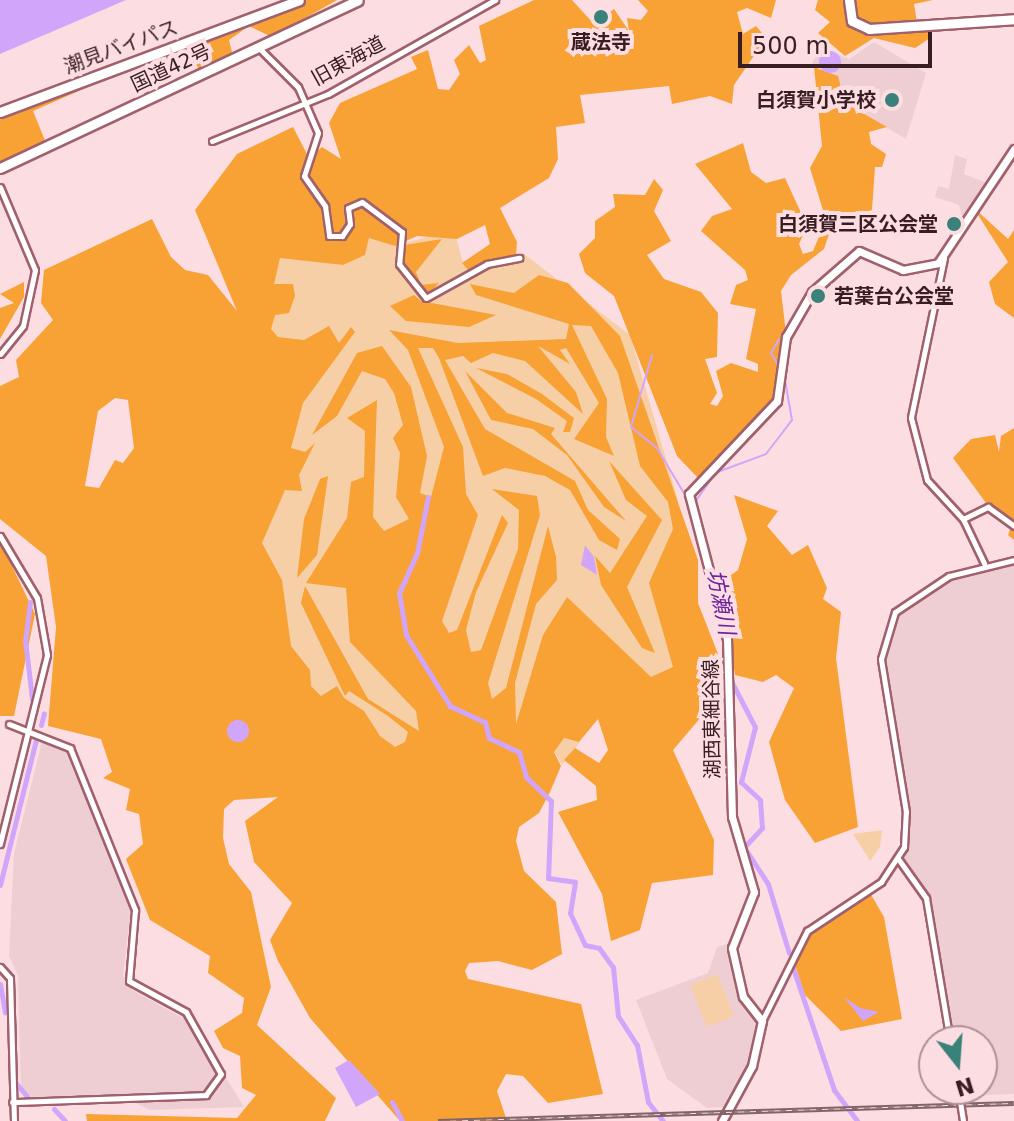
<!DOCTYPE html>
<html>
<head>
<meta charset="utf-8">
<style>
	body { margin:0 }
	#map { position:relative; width:1014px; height:1121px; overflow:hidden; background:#fcdee2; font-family:"DejaVu Sans","Noto Sans JP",sans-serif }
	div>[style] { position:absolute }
	.built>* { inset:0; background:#eeced3 }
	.green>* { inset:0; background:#f7cfa7 }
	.forest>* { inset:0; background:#f8a135 }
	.water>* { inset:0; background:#d1a6fa }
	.round { border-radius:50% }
	.stream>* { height:2px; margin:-1px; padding:0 1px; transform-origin:1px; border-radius:1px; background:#d1a6fa }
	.river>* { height:5px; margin:-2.5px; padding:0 2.5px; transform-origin:2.5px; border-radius:2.5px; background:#d1a6fa }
	.roads { filter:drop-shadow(2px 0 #a0616d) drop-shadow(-2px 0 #a0616d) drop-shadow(0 2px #a0616d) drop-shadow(0 -2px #a0616d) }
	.minor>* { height:5px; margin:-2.5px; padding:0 2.5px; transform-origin:2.5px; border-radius:2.5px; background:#fff }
	.major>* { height:7px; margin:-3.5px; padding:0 3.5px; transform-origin:3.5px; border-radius:3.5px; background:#fff }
	.highway>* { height:9px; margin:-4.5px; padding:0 4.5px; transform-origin:4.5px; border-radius:4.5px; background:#fff }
	.rail>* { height:5px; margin-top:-2.5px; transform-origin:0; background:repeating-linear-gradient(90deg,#fcdee2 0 6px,#806569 0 12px); box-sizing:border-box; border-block:2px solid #806569 }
	.bridges { filter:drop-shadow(2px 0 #a0616d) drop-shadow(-2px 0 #a0616d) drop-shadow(0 2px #a0616d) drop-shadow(0 -2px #a0616d) }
	.minor-bridge>* { height:5px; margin:-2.5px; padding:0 2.5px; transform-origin:2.5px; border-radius:2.5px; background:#fff }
	.dots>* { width:22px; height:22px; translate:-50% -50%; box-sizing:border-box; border:4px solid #fcdee2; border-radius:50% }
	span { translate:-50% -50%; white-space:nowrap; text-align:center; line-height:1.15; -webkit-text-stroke:8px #fcdee2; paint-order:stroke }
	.poi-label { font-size:20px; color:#381e23; font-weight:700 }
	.right { translate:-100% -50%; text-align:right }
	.left { translate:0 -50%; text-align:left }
	.street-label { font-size:20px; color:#381e23 }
	.water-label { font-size:22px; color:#6d259e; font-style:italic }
	.north { position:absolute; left:918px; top:1025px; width:80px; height:80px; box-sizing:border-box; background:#fcdee2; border:2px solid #ae9196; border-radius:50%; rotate:163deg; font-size:22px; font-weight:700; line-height:32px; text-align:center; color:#381e23 }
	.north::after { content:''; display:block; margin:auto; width:28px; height:36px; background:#3a817a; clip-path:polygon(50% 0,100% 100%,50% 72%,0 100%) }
	.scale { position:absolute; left:738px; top:32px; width:194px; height:36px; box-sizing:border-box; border:4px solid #381e23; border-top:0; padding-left:10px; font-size:24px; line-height:28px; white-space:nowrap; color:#381e23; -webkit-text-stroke:6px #fcdee2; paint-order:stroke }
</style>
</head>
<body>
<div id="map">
	<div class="built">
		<div style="clip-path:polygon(874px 42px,926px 73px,906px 139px,845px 103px,837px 76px,812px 63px,821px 47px,849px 59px)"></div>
		<div style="clip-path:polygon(955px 155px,967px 159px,964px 174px,992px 185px,962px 218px,959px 205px,935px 197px,938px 186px,949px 189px)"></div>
		<div style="clip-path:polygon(1014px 562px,1014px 1094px,962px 1096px,961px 1089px,982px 1089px,982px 1041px,953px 1041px,929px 901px,904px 863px,910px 817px,884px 654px,890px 625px,910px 599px,964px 571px)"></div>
		<div style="clip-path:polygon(43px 738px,69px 751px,131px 909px,123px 975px,132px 990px,192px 1023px,244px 1107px,150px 1110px,130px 1100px,33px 1097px,21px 1089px,18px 976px,9px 956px,14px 853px)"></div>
		<div style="clip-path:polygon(729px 943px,743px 1003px,758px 1023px,755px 1052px,726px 1107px,707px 1108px,667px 1079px,636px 1000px,708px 973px,717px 947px)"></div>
	</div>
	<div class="green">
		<div style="clip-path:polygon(441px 233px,457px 240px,463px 263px,524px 254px,630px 335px,678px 500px,679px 683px,401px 764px,330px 699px,312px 693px,280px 637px,255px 542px,304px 340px,277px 342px,260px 306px,279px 255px,342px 265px,365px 255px,369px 237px,395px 246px)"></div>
		<div style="clip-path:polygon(563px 738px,580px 742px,562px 765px,554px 751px)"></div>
		<div style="clip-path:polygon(882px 830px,880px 847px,870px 861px,853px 834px)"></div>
		<div style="clip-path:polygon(717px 974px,734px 1016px,707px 1027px,690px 985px)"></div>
	</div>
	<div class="forest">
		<div style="clip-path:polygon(307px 0,337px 0,272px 37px,249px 26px,229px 40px,233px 56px,206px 69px,152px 59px,33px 111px,46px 143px,0 165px,0 113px)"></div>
		<div style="clip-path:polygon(evenodd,534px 0,572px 0,594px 24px,614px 9px,629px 31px,627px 18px,641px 20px,648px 11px,638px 0,776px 0,771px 18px,747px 8px,737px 12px,743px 34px,756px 26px,766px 38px,734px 85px,732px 104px,710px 96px,672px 104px,669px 86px,580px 95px,585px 123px,556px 127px,558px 159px,549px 178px,500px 208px,517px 242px,516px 256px,469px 271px,462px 263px,490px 244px,485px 225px,457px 239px,417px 236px,395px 246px,369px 238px,365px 255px,343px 265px,280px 258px,274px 284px,293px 284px,295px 296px,289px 313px,275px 315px,271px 329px,278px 337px,304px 340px,329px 326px,339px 343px,351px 327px,355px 332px,303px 403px,291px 448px,305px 452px,315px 443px,299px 475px,302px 491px,285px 490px,262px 543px,282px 580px,291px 646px,310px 670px,311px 686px,321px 696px,337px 686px,344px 698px,364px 711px,380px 736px,395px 747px,405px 742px,408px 732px,388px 716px,349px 691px,345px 696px,301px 603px,305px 586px,368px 699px,419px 731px,416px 711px,350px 642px,346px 588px,306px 583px,347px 518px,351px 482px,364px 477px,365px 431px,347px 418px,377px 400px,373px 517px,384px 531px,409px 519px,396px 497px,400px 453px,393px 438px,403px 425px,394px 393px,385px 379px,362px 371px,337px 416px,312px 435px,357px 353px,382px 346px,411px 387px,427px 456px,420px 493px,431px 497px,444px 447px,408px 350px,389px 330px,458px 343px,566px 339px,569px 324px,476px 295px,470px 284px,514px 293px,539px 275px,568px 283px,620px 336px,698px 560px,698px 603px,718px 654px,719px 696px,673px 750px,714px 840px,713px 875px,652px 883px,640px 930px,611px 941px,602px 894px,558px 812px,597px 800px,596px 786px,564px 760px,575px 748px,599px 763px,608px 750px,598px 719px,579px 742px,564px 738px,554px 752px,561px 766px,550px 792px,539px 813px,519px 827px,516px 841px,524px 871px,556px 902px,562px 954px,532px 970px,498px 961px,469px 963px,465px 971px,468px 979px,581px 1004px,603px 1094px,548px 1103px,523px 1076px,506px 1074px,497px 1091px,507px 1121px,400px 1121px,310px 1018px,278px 961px,270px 940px,292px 903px,254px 862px,245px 821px,278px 797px,234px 800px,224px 809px,223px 838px,229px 864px,251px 892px,271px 987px,257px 1025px,336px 1098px,325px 1121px,87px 1121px,86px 1114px,237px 1118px,256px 1095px,242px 1088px,240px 1056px,223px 1048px,214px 1031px,242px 1013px,244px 998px,208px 973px,210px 956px,150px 920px,126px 859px,143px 844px,139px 814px,126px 810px,130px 789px,103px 778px,112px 772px,101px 739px,48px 726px,56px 627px,46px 556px,0 519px,0 386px,19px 377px,16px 360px,53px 320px,41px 303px,44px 270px,152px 219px,171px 257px,185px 270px,208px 275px,237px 311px,195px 210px,237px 154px,293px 127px,309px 158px,322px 147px,341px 159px,329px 123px,340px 103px,417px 69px,411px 57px,428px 50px,438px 89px,449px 90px,460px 74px,454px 60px,469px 45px,480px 63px,486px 60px,479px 26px,534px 0,572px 325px,591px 326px,618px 373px,640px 466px,668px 502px,673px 529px,649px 583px,673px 667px,651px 677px,567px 597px,543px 635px,516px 724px,515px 683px,536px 604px,557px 580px,556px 557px,548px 526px,506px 688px,492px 699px,488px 683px,540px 515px,537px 496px,492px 489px,519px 510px,518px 549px,481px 650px,471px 652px,466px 630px,476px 592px,508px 523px,502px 515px,457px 630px,449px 633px,442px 621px,478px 515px,466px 494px,463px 447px,418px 348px,433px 348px,439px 358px,483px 476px,505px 468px,545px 476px,570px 490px,599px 540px,617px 550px,620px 539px,588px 510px,575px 481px,485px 429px,445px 360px,463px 356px,471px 363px,493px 353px,525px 361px,583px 414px,576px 392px,538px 346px,570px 364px,560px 350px,566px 348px,599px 403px,574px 439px,614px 456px,606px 437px,607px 399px,572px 325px,534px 0,115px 398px,128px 400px,134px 448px,123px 463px,115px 460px,99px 488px,85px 486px,98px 411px,115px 398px)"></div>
		<div style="clip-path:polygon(818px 0,844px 0,856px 30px,930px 30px,930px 38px,915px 48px,874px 38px,845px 56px,818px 33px,830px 22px,815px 10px)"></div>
		<div style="clip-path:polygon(855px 0,933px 0,914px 4px,917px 23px,873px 26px,858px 24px)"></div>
		<div style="clip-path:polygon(814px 67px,838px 76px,845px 103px,887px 127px,869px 132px,871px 144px,886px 154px,882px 167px,875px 167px,872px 210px,832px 225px,824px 249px,791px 275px,781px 291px,786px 333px,779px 399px,698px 478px,677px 456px,614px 296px,585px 273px,579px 254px,595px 238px,595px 221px,615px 207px,613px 194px,645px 195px,654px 179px,663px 190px,654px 211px,671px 241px,647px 255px,664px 279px,701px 292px,718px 313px,717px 357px,705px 359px,717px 393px,710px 404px,717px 406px,723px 396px,716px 371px,731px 363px,758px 372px,758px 364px,746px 359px,756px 309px,730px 304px,736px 285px,748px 280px,745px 270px,701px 231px,712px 216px,732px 209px,695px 164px,743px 143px,751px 172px,766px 183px,785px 178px,802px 215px,814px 211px,799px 244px,803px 254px,813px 251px,826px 220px,810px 168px,822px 146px)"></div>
		<div style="clip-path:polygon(973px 207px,1008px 239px,1014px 230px,1014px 318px,995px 304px,989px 282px,1008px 262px)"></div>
		<div style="clip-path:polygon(442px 239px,416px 272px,421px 285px,439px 283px,429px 294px,406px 274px,398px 246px)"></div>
		<div style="clip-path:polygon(24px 282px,24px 297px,0 339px,0 308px,14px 303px,0 294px)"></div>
		<div style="clip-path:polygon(414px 295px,421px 301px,496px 315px,469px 327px,406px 321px,390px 306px)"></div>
		<div style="clip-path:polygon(476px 368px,507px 374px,542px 394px,574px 418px,570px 432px,563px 432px,567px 421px,536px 399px)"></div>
		<div style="clip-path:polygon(465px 371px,507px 413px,555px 428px,551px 434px,626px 521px,604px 507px,567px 455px,533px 429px,491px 420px)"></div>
		<div style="clip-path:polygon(1014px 428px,1014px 540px,1008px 535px,1013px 522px,986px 503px,953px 458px,971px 439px,995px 435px,999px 452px,1001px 436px)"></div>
		<div style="clip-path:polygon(609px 461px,662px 520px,627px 587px,655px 653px,642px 648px,601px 585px,595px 556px,610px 573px,647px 516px,626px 500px)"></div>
		<div style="clip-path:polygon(328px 476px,317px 555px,297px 578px,304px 519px,320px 479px)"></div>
		<div style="clip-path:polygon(734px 495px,778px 511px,767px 526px,792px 555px,808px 545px,827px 588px,823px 599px,841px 612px,836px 658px,858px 827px,815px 843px,785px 800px,769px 742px,794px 688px,776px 675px,763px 682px,735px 675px,720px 583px,738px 570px,747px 539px)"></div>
		<div style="clip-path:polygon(0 541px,35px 614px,14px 716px,0 716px)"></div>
		<div style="clip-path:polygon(870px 893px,884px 917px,902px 1019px,841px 1031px,805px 995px,792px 956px,813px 928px)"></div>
	</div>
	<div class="water">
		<div style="clip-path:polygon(0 0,126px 0,0 54px)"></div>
		<div class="round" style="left:819px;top:51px;width:22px;height:22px"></div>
		<div style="clip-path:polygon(585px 545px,594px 557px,597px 575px,581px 565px)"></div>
		<div class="round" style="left:227px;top:720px;width:22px;height:22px"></div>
		<div style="clip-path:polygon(844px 997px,860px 1008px,879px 1012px,863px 1021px)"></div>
		<div style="clip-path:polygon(349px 1060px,380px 1094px,356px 1107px,335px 1068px)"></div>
	</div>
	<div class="stream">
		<div style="left:652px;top:355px;width:75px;rotate:106.3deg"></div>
		<div style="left:631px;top:427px;width:33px;rotate:39deg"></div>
		<div style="left:657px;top:448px;width:55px;rotate:59.2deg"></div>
		<div style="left:778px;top:365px;width:14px;rotate:-120deg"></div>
		<div style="left:771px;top:353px;width:16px;rotate:-60deg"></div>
		<div style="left:693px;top:505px;width:39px;rotate:-55deg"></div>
		<div style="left:715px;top:473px;width:54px;rotate:-20.4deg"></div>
		<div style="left:766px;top:454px;width:43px;rotate:-52.6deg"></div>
		<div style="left:792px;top:420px;width:52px;rotate:-100deg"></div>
	</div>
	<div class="river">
		<div style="left:428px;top:497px;width:57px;rotate:101.1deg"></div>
		<div style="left:417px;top:553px;width:44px;rotate:114.2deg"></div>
		<div style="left:399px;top:593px;width:43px;rotate:80.5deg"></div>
		<div style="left:406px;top:635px;width:84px;rotate:58.2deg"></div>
		<div style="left:450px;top:706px;width:38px;rotate:25deg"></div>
		<div style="left:485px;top:722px;width:16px;rotate:76deg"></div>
		<div style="left:489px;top:738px;width:33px;rotate:25deg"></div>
		<div style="left:519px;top:752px;width:26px;rotate:74deg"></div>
		<div style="left:526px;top:777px;width:35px;rotate:44deg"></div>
		<div style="left:551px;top:801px;width:77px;rotate:92.2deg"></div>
		<div style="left:548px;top:878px;width:27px;rotate:8deg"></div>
		<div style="left:575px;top:882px;width:31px;rotate:99deg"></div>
		<div style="left:570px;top:913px;width:35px;rotate:65deg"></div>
		<div style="left:585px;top:945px;width:14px;rotate:12deg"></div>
		<div style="left:599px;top:948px;width:24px;rotate:54deg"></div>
		<div style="left:613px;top:967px;width:49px;rotate:84.2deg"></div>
		<div style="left:618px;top:1016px;width:35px;rotate:57deg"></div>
		<div style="left:637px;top:1045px;width:58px;rotate:79.1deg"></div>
		<div style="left:648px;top:1102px;width:24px;rotate:52deg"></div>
		<div style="left:699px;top:521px;width:126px;rotate:75.7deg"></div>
		<div style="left:30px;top:602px;width:38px;rotate:97deg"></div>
		<div style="left:25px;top:640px;width:59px;rotate:83.2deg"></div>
		<div style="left:729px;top:677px;width:56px;rotate:62.5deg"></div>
		<div style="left:755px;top:727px;width:57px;rotate:104.3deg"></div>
		<div style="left:741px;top:782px;width:26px;rotate:43deg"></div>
		<div style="left:760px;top:800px;width:28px;rotate:86deg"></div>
		<div style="left:762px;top:828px;width:26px;rotate:133deg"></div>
		<div style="left:744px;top:847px;width:44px;rotate:57deg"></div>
		<div style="left:768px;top:884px;width:72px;rotate:73.1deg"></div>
		<div style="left:41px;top:725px;width:12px;rotate:-76deg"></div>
		<div style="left:0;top:885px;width:149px;rotate:-76.1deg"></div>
		<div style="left:792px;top:965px;width:132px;rotate:71.4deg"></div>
		<div style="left:834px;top:1090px;width:39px;rotate:53deg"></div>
		<div style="left:0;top:984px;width:29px;rotate:80deg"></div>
		<div style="left:15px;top:1082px;width:23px;rotate:50deg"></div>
		<div style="left:392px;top:1102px;width:21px;rotate:62deg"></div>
		<div style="left:54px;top:1109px;width:16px;rotate:47deg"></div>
	</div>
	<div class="roads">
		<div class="minor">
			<div style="left:259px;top:48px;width:55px;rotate:45deg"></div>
			<div style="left:298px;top:87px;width:50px;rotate:66.5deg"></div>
			<div style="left:318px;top:133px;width:45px;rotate:108deg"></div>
			<div style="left:304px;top:176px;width:37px;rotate:55deg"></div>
			<div style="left:325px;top:206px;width:30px;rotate:82deg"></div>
			<div style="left:329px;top:236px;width:13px"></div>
			<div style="left:342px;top:236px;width:14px;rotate:-56deg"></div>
			<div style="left:350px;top:224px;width:16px;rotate:-97deg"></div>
			<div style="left:348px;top:208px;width:15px;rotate:-23deg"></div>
			<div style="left:362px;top:202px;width:50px;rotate:36.9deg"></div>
			<div style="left:402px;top:232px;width:32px;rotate:95deg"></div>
			<div style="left:399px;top:264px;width:43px;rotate:51.5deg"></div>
			<div style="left:426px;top:298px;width:70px;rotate:-29.1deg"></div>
			<div style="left:487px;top:264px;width:33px;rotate:-11deg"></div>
			<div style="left:212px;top:141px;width:125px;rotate:-22.1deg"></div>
			<div style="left:328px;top:94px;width:192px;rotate:-29.4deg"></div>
			<div style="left:0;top:187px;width:90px;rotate:67.1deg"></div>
			<div style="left:35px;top:270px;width:57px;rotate:102.1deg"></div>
			<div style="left:23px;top:326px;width:36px;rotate:129deg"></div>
			<div style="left:944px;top:258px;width:163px;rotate:101.7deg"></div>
			<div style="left:911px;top:418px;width:64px;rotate:75.5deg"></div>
			<div style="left:927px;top:480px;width:53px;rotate:47.3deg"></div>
			<div style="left:963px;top:519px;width:49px;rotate:64.5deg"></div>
			<div style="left:963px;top:519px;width:28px;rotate:-26deg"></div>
			<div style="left:988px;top:507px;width:32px;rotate:36deg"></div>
			<div style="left:0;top:536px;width:72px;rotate:59.2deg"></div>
			<div style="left:37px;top:598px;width:58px;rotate:80deg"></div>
			<div style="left:47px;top:655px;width:195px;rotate:104deg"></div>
			<div style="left:9px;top:724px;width:66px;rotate:21.5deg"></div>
			<div style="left:70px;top:748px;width:175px;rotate:68.1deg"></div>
			<div style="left:135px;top:910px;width:71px;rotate:94.8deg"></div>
			<div style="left:129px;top:981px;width:65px;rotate:28.5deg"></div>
			<div style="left:186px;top:1012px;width:71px;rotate:60.6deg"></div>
			<div style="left:221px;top:1074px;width:26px;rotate:126deg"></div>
			<div style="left:206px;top:1095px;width:194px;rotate:177.9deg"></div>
			<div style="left:899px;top:860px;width:47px;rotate:54.6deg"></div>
			<div style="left:926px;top:898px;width:145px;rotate:80.5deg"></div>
			<div style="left:0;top:967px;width:15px;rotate:48deg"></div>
			<div style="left:10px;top:978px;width:143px;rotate:88.4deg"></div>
			<div style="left:762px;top:1021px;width:101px;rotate:-63.4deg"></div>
			<div style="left:807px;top:931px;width:89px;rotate:-33.5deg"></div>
			<div style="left:881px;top:882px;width:42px;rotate:-56.7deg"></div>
			<div style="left:904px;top:847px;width:35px;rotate:-87deg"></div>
			<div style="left:906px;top:812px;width:155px;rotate:-99.3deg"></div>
			<div style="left:881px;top:659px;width:49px;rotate:-73.4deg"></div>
			<div style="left:895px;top:612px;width:65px;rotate:-33.7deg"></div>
			<div style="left:949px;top:576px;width:67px;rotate:-13.8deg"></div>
		</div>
		<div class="major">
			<div style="left:722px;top:1121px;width:63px;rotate:-61.4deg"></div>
			<div style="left:752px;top:1066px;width:46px;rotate:-77.5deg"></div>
			<div style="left:762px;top:1021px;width:31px;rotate:-128deg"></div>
			<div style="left:743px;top:997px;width:50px;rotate:-102.7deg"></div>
			<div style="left:732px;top:948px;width:60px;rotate:-68.6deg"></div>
			<div style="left:754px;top:892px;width:78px;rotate:-106.3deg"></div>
			<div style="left:732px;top:817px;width:178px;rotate:-91.6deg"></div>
			<div style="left:727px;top:639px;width:150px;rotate:-104.7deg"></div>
			<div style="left:689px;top:494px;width:128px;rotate:-46.6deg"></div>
			<div style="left:777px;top:401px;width:65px;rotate:-82deg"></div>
			<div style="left:786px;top:337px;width:52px;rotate:-60deg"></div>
			<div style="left:812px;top:292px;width:62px;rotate:-41.1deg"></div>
			<div style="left:859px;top:251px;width:48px;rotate:23.4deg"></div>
			<div style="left:903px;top:270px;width:36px;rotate:-11deg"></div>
			<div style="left:938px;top:263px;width:137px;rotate:-56.3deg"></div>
		</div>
		<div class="highway">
			<div style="left:849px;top:0;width:21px;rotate:82deg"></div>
			<div style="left:852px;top:21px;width:19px;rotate:25deg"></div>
			<div style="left:869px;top:29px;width:145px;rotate:-3.9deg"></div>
			<div style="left:0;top:112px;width:319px;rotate:-20.5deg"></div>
			<div style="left:0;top:168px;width:395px;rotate:-25.1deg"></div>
		</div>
	</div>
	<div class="rail">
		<div style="left:438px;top:1121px;width:576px;rotate:-1.79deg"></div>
	</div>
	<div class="bridges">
		<div class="minor-bridge">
			<div style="left:958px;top:1089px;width:32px;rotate:81deg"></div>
		</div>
	</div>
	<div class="dots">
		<div style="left:601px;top:17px;background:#3a817a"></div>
		<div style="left:892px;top:100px;background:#3a817a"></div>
		<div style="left:954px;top:224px;background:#3a817a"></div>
		<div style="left:818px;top:296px;background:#3a817a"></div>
	</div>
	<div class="poi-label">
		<span style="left:601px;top:42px">蔵法寺</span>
		<span class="right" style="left:876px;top:100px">白須賀小学校</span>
		<span class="right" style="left:938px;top:224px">白須賀三区公会堂</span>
		<span class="left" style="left:834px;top:296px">若葉台公会堂</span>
	</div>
	<div class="street-label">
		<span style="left:121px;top:47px;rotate:-20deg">潮見バイパス</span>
		<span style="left:348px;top:61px;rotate:-29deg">旧東海道</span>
		<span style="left:171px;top:68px;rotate:-25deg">国道42号</span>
		<span style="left:712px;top:719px;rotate:-91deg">湖西東細谷線</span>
	</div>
	<div class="water-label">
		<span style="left:721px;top:602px;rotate:79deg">坊瀬川</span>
	</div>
	<div class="north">N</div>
	<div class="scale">500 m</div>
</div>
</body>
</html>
